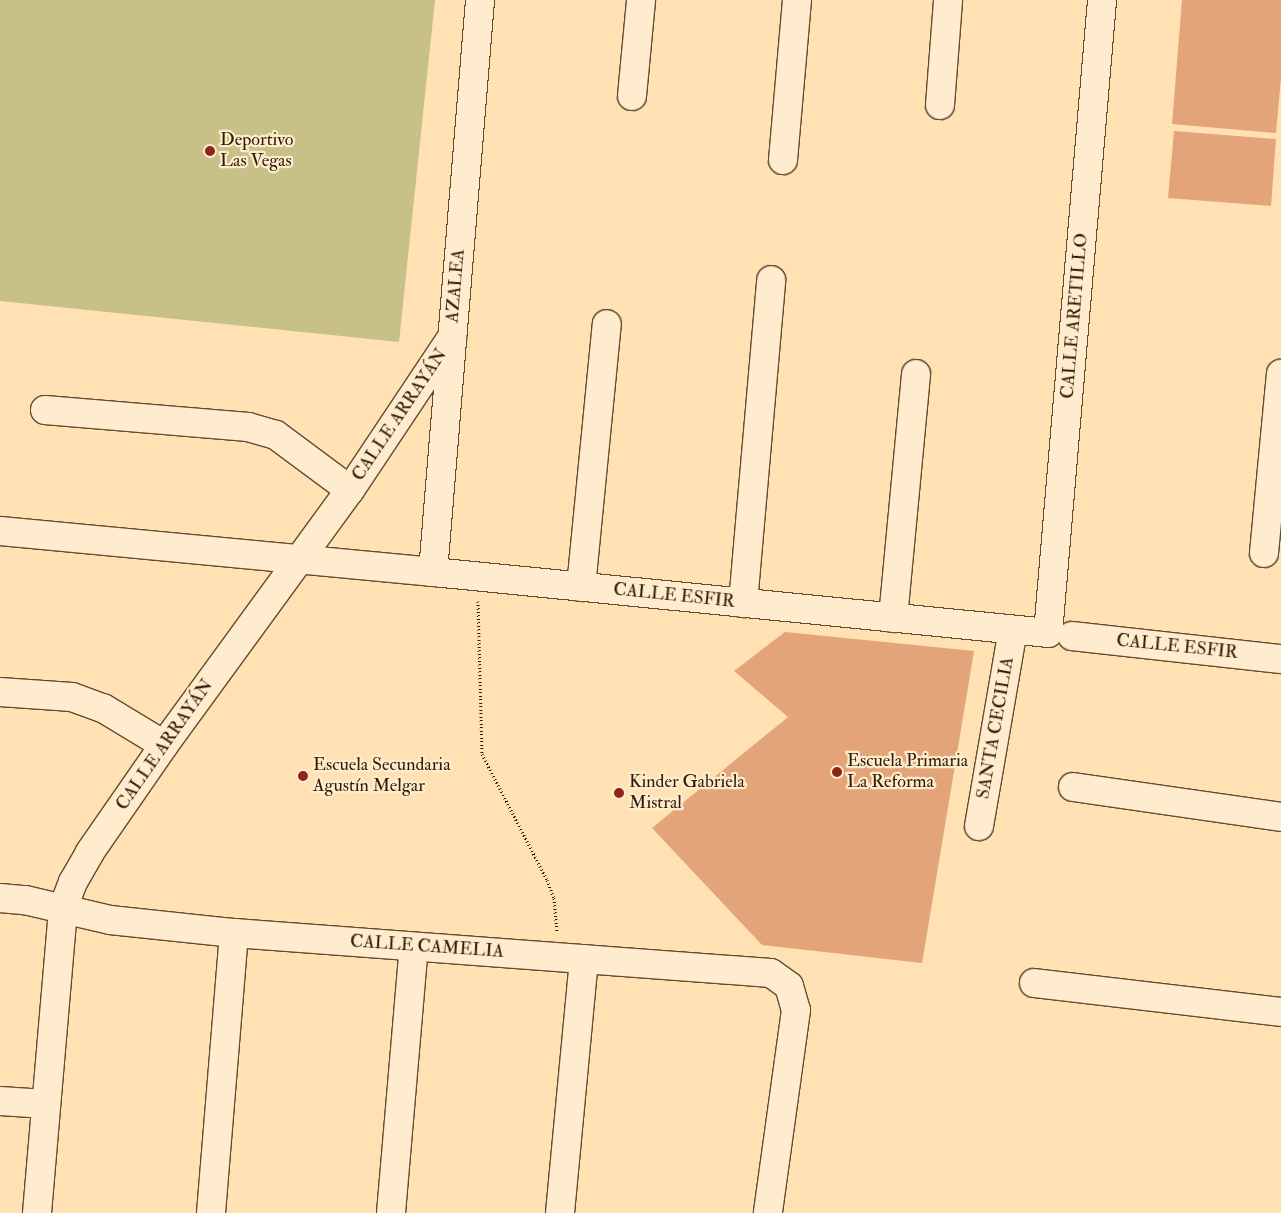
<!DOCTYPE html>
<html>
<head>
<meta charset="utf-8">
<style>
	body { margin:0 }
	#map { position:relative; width:1281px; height:1213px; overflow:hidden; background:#ffe1b3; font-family:"IM FELL Double Pica",serif }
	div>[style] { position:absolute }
	.green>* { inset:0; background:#c8c187 }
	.building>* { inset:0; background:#e4a47a }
	.path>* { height:3px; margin-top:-1.5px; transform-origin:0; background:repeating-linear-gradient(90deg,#2f1b01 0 1px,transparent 0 3.5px) }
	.roads { filter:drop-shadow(1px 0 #634c2e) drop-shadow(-1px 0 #634c2e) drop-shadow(0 1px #634c2e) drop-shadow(0 -1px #634c2e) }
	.minor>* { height:28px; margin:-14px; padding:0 14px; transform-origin:14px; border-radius:14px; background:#ffecce }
	.dots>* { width:14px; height:14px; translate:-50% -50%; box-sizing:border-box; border:2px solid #ffecce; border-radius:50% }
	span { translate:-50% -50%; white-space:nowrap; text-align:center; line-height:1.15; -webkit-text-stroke:4.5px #ffecce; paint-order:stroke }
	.poi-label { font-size:18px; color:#2f1b01 }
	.left { translate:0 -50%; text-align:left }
	.street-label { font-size:18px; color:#2f1b01 }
</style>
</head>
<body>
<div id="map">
	<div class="green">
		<div style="clip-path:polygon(0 0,435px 0,399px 342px,0 301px)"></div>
	</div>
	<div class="building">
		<div style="clip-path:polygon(1182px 0,1281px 0,1281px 78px,1276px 133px,1172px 124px)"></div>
		<div style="clip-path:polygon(1174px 131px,1276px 139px,1271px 206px,1168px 198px)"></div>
		<div style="clip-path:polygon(785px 632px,974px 651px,922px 963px,762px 945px,652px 828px,788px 717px,734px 671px)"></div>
	</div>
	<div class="path">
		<div style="left:478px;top:601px;width:153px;rotate:88.5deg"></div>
		<div style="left:482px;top:754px;width:142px;rotate:62.7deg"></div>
		<div style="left:547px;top:880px;width:19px;rotate:69deg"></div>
		<div style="left:554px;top:898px;width:34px;rotate:85deg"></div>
	</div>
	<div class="roads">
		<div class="minor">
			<div style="left:632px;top:96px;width:96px;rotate:-84.6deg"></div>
			<div style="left:940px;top:105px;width:105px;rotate:-85.6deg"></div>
			<div style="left:783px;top:160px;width:161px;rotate:-85deg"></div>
			<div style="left:45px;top:410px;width:204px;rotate:4.8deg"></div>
			<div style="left:248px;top:427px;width:29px;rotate:16deg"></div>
			<div style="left:276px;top:435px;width:92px;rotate:36.6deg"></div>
			<div style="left:0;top:531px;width:435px;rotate:5.4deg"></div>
			<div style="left:433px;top:572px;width:618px;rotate:5.66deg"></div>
			<div style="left:1048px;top:633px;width:635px;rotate:-85.12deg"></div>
			<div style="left:1264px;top:553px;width:180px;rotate:-84.6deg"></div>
			<div style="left:433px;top:572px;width:574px;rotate:-85.3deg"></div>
			<div style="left:581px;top:587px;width:264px;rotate:-84.4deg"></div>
			<div style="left:743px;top:603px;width:324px;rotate:-85deg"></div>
			<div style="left:893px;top:618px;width:245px;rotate:-84.6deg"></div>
			<div style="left:1072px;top:636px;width:210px;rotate:6.3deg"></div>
			<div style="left:0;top:692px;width:72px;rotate:4deg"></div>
			<div style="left:72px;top:697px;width:33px;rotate:20deg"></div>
			<div style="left:103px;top:708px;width:71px;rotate:31.2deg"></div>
			<div style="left:1073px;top:787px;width:210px;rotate:8.2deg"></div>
			<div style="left:979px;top:826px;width:199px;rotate:-80.2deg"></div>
			<div style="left:0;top:898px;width:25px;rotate:5deg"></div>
			<div style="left:25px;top:900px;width:87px;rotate:13.2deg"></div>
			<div style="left:110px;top:920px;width:125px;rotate:6deg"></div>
			<div style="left:234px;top:933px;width:538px;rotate:4.26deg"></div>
			<div style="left:771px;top:973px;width:22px;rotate:36deg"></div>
			<div style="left:789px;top:986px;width:25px;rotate:74deg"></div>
			<div style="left:796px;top:1010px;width:205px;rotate:97.9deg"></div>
			<div style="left:1034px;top:983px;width:249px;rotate:6.7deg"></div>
			<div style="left:0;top:1101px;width:46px;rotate:3.7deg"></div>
			<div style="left:37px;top:1213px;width:306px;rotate:-85.1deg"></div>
			<div style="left:63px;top:908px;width:28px;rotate:-69deg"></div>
			<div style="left:73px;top:882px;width:34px;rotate:-60deg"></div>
			<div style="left:90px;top:852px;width:130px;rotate:-55.3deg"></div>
			<div style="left:164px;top:745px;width:316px;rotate:-53.9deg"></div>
			<div style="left:350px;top:490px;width:184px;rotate:-56.3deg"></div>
			<div style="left:211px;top:1213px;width:281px;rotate:-85.3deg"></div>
			<div style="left:391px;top:1213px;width:267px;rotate:-85.1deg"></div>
			<div style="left:560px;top:1213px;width:255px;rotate:-84.6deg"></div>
		</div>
	</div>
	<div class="dots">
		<div style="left:210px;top:151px;background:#8f2418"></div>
		<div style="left:837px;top:772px;background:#8f2418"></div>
		<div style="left:303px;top:776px;background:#8f2418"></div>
		<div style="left:619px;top:793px;background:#8f2418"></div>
	</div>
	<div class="poi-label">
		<span class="left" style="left:220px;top:151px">Deportivo<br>Las Vegas</span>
		<span class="left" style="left:847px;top:772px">Escuela Primaria<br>La Reforma</span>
		<span class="left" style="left:313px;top:776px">Escuela Secundaria<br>Agustín Melgar</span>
		<span class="left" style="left:629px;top:793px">Kinder Gabriela<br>Mistral</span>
	</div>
	<div class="street-label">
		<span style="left:456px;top:286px;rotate:-85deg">AZALEA</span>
		<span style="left:1075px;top:316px;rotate:-85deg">CALLE ARETILLO</span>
		<span style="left:400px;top:415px;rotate:-56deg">CALLE ARRAYÁN</span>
		<span style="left:674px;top:596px;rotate:6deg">CALLE ESFIR</span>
		<span style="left:1177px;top:647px;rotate:6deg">CALLE ESFIR</span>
		<span style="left:996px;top:728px;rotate:-80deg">SANTA CECILIA</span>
		<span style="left:165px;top:745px;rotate:-55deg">CALLE ARRAYÁN</span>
		<span style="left:427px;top:947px;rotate:4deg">CALLE CAMELIA</span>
	</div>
</div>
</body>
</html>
